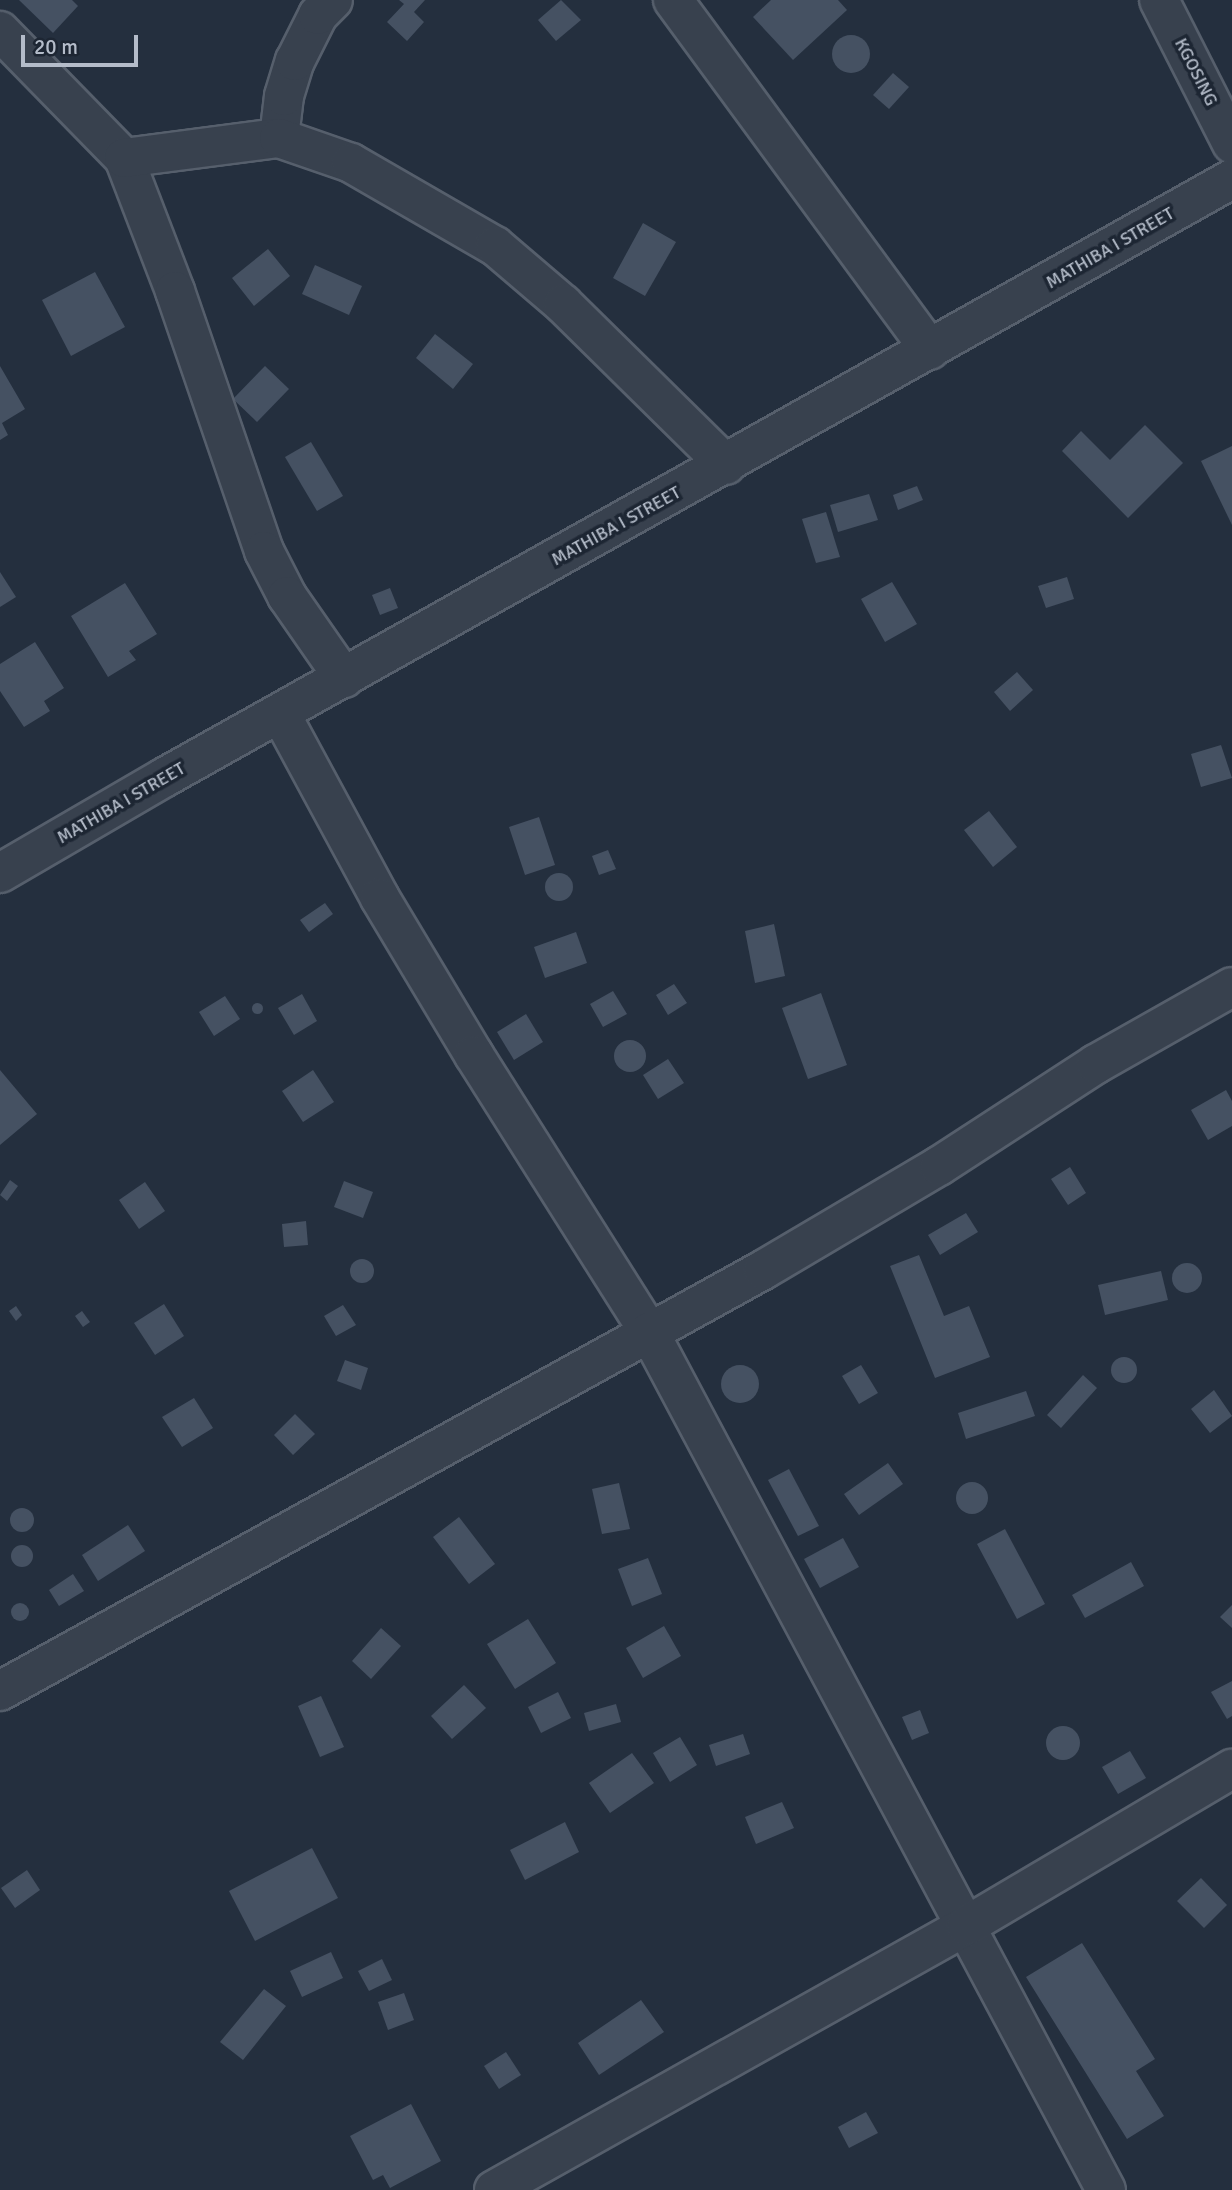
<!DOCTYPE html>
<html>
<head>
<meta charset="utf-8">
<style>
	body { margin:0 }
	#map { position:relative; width:1232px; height:2190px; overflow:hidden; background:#242f3e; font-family:Signika,sans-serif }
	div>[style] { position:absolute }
	.building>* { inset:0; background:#455162 }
	.round { border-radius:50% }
	.roads { filter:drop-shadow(2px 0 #565f6c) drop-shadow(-2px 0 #565f6c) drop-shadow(0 2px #565f6c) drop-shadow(0 -2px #565f6c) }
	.minor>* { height:38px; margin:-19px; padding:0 19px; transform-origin:19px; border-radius:19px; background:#38414e }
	span { translate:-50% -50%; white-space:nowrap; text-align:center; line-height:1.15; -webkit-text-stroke:7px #1d2633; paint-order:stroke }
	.street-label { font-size:18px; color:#b4bcc9 }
	.scale { position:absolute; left:21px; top:35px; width:117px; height:32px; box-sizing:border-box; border:4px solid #b4bcc9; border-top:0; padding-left:9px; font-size:21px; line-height:24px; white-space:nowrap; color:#b4bcc9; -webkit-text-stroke:5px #1d2633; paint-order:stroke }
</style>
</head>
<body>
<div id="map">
	<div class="building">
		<div style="clip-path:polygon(19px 0,72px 0,78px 6px,53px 33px)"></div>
		<div style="clip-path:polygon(399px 0,425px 0,414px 12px,424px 22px,407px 41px,387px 22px,404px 4px)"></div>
		<div style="clip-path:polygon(561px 0,581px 20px,556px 41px,538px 20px)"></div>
		<div style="clip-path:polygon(771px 0,838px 0,847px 10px,793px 60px,753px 17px)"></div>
		<div class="round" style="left:832px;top:35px;width:38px;height:38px"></div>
		<div style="clip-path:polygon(893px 73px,909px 87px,889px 109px,873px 95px)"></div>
		<div style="clip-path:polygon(643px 223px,676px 242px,645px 296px,613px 278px)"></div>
		<div style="clip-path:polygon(268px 249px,290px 276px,254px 306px,232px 278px)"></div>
		<div style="clip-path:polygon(315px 265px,362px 286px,349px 315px,302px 294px)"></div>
		<div style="clip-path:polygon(95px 272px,125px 327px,71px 356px,42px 300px)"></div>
		<div style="clip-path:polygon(435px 334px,473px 364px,453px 389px,416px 358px)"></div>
		<div style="clip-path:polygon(0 366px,25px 409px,2px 423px,8px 435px,0 440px)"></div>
		<div style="clip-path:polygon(265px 366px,289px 389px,257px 422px,233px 399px)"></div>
		<div style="clip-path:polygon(1145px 425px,1183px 463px,1128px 518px,1062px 451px,1081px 431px,1110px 460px)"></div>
		<div style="clip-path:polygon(311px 442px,343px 496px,317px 511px,285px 457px)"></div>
		<div style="clip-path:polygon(1232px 446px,1232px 525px,1201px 461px)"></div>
		<div style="clip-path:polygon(917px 486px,923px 500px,898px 510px,893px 495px)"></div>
		<div style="clip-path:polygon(869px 494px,878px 520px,838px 532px,830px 505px)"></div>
		<div style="clip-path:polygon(826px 512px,840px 557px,816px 563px,802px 519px)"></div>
		<div style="clip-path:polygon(0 572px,16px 597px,0 607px)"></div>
		<div style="clip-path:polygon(1067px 577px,1074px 599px,1046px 608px,1038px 586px)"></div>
		<div style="clip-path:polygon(892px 582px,917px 624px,885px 642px,861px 599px)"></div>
		<div style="clip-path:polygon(125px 583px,157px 634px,129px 651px,136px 660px,108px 677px,71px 616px)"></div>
		<div style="clip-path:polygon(390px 588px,398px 608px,380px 615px,372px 595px)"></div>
		<div style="clip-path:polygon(35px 642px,64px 688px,44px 701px,50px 711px,24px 727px,0 691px,0 664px)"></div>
		<div style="clip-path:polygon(1017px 672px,1033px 690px,1010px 711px,994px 692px)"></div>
		<div style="clip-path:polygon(1221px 745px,1232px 778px,1201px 787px,1191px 754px)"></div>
		<div style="clip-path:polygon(989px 811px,1017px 847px,993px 867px,964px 830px)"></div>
		<div style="clip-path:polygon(539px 817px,555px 865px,525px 875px,509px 827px)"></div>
		<div style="clip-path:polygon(608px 850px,616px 869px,599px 875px,592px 856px)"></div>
		<div class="round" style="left:545px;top:873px;width:28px;height:28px"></div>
		<div style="clip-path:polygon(325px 903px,333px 914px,309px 932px,300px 920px)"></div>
		<div style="clip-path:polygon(774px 924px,785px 976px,755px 983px,745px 931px)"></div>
		<div style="clip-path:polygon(576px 932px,587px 963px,545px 978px,534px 947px)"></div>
		<div style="clip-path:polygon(674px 984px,687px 1003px,668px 1015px,656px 995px)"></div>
		<div style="clip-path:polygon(613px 991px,627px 1014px,603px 1027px,590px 1004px)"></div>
		<div style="clip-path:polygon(821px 993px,847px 1065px,808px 1079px,782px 1008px)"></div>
		<div style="clip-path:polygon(302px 994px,317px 1021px,294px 1035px,278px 1008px)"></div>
		<div style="clip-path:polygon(225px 996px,240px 1019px,214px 1036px,199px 1012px)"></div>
		<div class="round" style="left:251.5px;top:1002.5px;width:11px;height:11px"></div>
		<div style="clip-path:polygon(526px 1014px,543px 1042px,514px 1060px,497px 1032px)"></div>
		<div class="round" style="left:614px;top:1040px;width:32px;height:32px"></div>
		<div style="clip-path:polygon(668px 1059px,684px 1083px,658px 1099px,643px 1075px)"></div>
		<div style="clip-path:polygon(0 1070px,37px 1114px,0 1145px)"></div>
		<div style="clip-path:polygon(313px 1070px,334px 1102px,303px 1122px,282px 1091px)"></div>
		<div style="clip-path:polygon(1226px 1090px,1232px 1101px,1232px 1126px,1208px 1140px,1191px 1110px)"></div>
		<div style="clip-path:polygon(1070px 1167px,1086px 1193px,1068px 1205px,1051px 1179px)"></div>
		<div style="clip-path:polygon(10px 1180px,18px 1186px,7px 1201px,0 1195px)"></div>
		<div style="clip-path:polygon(344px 1181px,373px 1192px,363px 1218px,334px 1207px)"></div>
		<div style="clip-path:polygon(145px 1182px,165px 1211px,139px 1229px,119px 1200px)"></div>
		<div style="clip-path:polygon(966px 1213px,978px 1232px,940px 1255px,928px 1235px)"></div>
		<div style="clip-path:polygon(306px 1221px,308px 1245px,284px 1247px,282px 1224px)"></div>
		<div style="clip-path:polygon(919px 1255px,944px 1316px,969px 1306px,990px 1357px,935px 1378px,890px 1266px)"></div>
		<div class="round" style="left:350px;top:1259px;width:24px;height:24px"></div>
		<div class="round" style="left:1172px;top:1263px;width:30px;height:30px"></div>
		<div style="clip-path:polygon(1161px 1271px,1168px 1300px,1105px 1315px,1098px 1285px)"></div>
		<div style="clip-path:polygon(164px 1304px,184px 1336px,155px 1355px,134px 1323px)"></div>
		<div style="clip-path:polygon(343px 1305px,356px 1325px,336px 1336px,324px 1316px)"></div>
		<div style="clip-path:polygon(16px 1306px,22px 1315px,16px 1321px,9px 1311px)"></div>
		<div style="clip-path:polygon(82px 1311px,90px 1322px,83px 1327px,75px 1316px)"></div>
		<div class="round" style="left:1111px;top:1357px;width:26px;height:26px"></div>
		<div style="clip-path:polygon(345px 1360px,368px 1368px,361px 1390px,337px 1381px)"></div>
		<div style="clip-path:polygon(861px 1365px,878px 1393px,859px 1404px,842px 1376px)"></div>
		<div class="round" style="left:721px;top:1365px;width:38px;height:38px"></div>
		<div style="clip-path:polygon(1083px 1375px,1097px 1388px,1061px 1428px,1047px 1415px)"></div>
		<div style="clip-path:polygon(1214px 1390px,1232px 1416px,1210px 1433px,1191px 1409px)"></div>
		<div style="clip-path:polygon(1026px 1391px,1035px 1416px,966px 1439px,958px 1413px)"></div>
		<div style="clip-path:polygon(194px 1398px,213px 1428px,182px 1447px,162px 1417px)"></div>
		<div style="clip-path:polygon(295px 1414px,315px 1434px,293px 1455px,274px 1435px)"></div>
		<div style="clip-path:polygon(888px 1463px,903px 1484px,859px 1515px,844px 1494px)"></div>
		<div style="clip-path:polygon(789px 1469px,819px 1526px,798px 1536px,768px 1480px)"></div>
		<div class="round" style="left:956px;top:1482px;width:32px;height:32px"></div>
		<div style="clip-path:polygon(619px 1483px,630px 1529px,602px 1534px,592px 1489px)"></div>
		<div class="round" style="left:10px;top:1508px;width:24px;height:24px"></div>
		<div style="clip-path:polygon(459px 1517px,495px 1564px,469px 1584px,433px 1537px)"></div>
		<div style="clip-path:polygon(128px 1525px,145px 1551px,98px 1581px,82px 1555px)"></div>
		<div style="clip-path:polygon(1005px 1529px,1045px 1604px,1017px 1619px,977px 1544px)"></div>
		<div style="clip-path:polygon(843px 1538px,859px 1567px,820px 1588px,804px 1559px)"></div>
		<div class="round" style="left:11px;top:1545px;width:22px;height:22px"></div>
		<div style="clip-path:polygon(648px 1558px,662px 1594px,632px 1606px,618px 1569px)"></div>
		<div style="clip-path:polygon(1131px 1562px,1144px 1586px,1085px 1618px,1072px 1595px)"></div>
		<div style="clip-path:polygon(73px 1574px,84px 1591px,59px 1606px,49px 1590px)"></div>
		<div class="round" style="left:11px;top:1603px;width:18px;height:18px"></div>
		<div style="clip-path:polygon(1232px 1605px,1232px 1628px,1220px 1617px)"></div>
		<div style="clip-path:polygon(528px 1619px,556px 1663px,515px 1689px,487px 1644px)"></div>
		<div style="clip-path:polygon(664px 1626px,681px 1656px,643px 1678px,626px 1648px)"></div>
		<div style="clip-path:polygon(381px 1628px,401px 1646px,371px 1679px,352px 1661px)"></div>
		<div style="clip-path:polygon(1232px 1681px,1232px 1716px,1227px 1719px,1211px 1692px)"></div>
		<div style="clip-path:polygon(464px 1685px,486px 1708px,452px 1739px,431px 1716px)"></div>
		<div style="clip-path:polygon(558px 1692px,571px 1718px,541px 1733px,528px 1707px)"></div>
		<div style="clip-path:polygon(321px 1696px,344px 1747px,320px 1757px,298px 1706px)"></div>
		<div style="clip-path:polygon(616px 1704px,621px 1722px,589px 1731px,584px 1713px)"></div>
		<div style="clip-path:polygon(920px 1710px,929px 1733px,912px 1740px,902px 1717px)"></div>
		<div class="round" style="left:1046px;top:1726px;width:34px;height:34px"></div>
		<div style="clip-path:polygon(743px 1734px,750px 1754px,716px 1766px,709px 1745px)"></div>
		<div style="clip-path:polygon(680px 1737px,697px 1765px,670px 1782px,653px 1753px)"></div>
		<div style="clip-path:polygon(1130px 1751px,1146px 1778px,1118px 1794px,1102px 1767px)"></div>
		<div style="clip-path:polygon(632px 1753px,654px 1783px,610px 1813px,589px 1783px)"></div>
		<div style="clip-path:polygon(782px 1802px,794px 1828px,756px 1844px,745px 1817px)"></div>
		<div style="clip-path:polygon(565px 1822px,579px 1852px,525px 1880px,510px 1850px)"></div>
		<div style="clip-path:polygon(312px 1848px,338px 1898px,255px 1941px,229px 1891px)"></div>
		<div style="clip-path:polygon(27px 1870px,40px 1890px,15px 1908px,1px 1888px)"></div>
		<div style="clip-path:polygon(1201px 1878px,1227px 1905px,1204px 1928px,1177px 1901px)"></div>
		<div style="clip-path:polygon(1082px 1943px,1155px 2059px,1136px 2071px,1164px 2116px,1127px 2139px,1026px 1977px)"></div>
		<div style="clip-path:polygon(331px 1952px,343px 1978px,302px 1997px,290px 1971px)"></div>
		<div style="clip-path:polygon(382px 1959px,392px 1980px,369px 1991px,358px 1971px)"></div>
		<div style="clip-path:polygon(264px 1989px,286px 2006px,243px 2060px,220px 2042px)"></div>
		<div style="clip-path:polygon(404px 1993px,414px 2020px,388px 2030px,378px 2002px)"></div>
		<div style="clip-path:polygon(641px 2000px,664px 2032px,599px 2075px,578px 2043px)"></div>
		<div style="clip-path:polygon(506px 2052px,521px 2075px,499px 2089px,484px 2066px)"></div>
		<div style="clip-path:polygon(411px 2104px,441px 2161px,390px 2188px,383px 2175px,373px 2180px,350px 2136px)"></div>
		<div style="clip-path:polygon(866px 2112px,878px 2133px,849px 2148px,838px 2127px)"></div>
	</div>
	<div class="roads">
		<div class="minor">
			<div style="left:673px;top:0;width:434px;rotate:53.7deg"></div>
			<div style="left:1159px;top:0;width:161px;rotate:63.1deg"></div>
			<div style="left:0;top:31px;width:177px;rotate:45.7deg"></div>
			<div style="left:124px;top:158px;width:142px;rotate:69deg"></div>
			<div style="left:175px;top:291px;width:275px;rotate:71.1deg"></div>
			<div style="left:264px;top:551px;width:51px;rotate:62.9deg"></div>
			<div style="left:287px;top:596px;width:100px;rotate:55.2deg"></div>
			<div style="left:279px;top:138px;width:42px;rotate:-83.2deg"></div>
			<div style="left:284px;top:96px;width:37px;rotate:-73deg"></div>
			<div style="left:295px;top:61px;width:51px;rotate:-63.4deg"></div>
			<div style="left:318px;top:15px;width:21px;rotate:-45deg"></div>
			<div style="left:124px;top:158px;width:156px;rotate:-7.4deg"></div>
			<div style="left:279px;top:138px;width:76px;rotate:19.1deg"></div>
			<div style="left:351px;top:163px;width:166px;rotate:30deg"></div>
			<div style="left:495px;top:246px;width:89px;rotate:40.5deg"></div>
			<div style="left:563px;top:304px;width:229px;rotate:44.6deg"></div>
			<div style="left:280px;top:713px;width:210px;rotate:61.6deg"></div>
			<div style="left:380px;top:898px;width:183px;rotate:59.1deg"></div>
			<div style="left:474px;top:1055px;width:328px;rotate:57.7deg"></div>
			<div style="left:649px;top:1332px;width:972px;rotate:61.96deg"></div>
			<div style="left:0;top:873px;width:191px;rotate:-30.2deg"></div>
			<div style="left:165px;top:777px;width:1223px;rotate:-29.27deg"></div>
			<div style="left:0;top:1691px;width:871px;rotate:-28.89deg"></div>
			<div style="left:763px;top:1270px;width:204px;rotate:-30.6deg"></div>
			<div style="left:939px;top:1166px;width:187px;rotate:-33deg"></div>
			<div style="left:1096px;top:1064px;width:156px;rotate:-29.5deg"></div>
			<div style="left:494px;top:2190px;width:541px;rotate:-29.22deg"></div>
			<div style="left:966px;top:1926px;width:309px;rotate:-30.6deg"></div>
		</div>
	</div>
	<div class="street-label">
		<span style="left:1196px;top:72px;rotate:63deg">KGOSING</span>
		<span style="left:1110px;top:248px;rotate:-30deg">MATHIBA I STREET</span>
		<span style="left:616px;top:526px;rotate:-29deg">MATHIBA I STREET</span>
		<span style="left:121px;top:803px;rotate:-30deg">MATHIBA I STREET</span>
	</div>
	<div class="scale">20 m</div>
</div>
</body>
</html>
